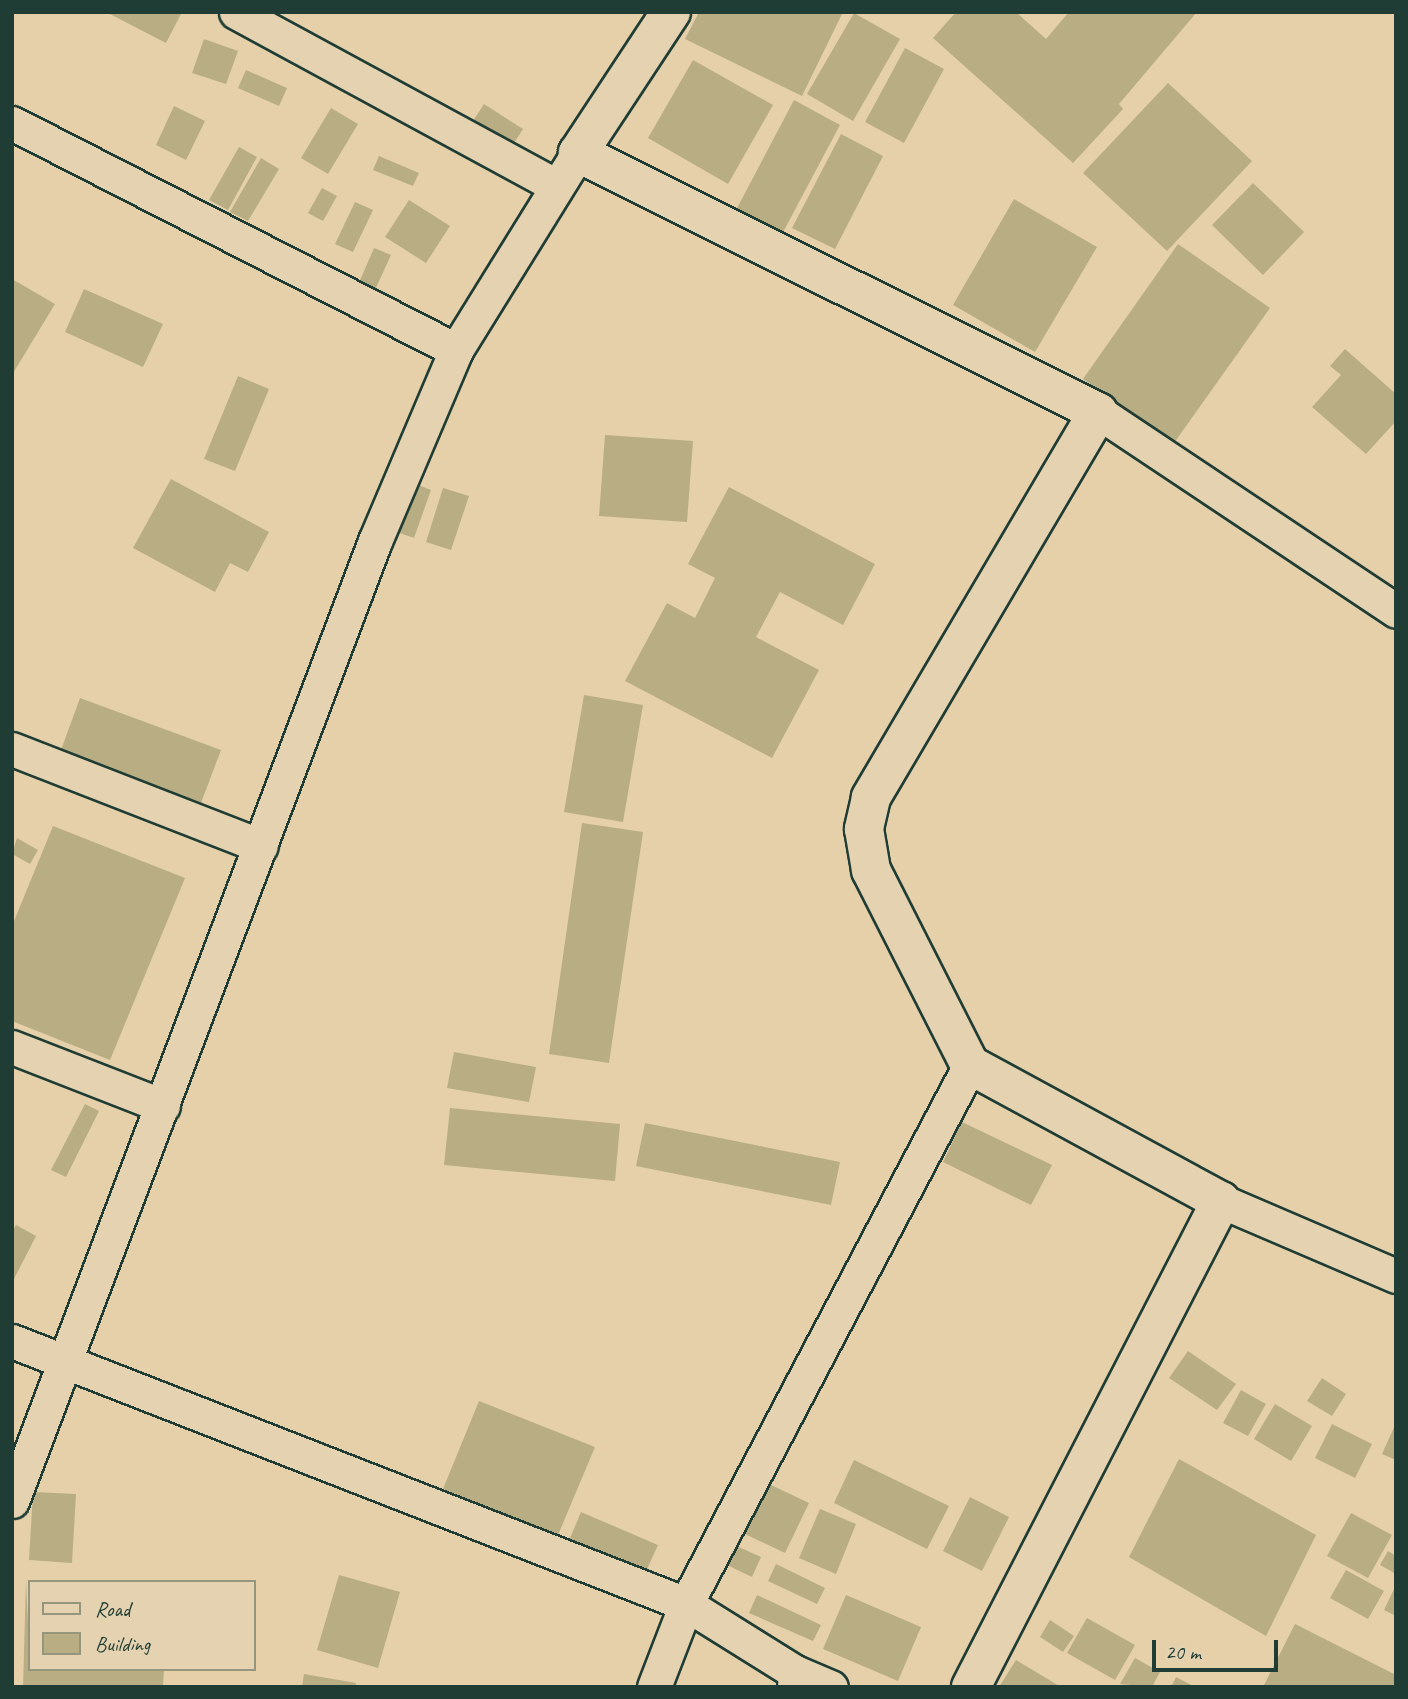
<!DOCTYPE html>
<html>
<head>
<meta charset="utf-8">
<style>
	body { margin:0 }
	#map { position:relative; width:1408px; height:1699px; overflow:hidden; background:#e5d0aa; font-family:Caveat,sans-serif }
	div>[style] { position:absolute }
	.building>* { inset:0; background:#b9ad84 }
	.roads { filter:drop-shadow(2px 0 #1f3d34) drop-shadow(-2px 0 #1f3d34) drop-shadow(0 2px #1f3d34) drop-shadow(0 -2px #1f3d34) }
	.minor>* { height:33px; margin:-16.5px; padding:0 16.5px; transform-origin:16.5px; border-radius:16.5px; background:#e5d2b0 }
	.secondary>* { height:38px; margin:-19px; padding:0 19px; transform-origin:19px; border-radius:19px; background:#e5d2b0 }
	span { translate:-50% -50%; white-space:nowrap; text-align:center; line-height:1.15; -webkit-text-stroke:6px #e5d2b0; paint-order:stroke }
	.frame { position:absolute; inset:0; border:14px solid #1f3d34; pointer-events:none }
	.legend { position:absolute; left:28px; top:1580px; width:228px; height:91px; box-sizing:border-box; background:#e5d2b0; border:2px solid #96967e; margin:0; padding:9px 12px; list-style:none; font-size:21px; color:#1f3d34 }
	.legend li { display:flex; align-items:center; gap:14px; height:35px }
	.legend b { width:35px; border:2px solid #96967e }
	.scale { position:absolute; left:1152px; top:1640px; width:126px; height:32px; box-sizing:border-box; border:4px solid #1f3d34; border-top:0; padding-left:9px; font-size:21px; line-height:24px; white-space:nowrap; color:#1f3d34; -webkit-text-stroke:5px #e5d2b0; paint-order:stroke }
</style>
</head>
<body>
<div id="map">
	<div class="building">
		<div style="clip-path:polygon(106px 12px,182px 12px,166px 43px)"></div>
		<div style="clip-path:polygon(699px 12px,843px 12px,802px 96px,685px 39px)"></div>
		<div style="clip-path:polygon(956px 12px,1016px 12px,1046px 39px,1069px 12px,1197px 12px,1119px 104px,1123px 109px,1073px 163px,933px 38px)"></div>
		<div style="clip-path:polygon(854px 13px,900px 39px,853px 121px,807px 94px)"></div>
		<div style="clip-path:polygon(204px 39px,238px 51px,226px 84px,192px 73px)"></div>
		<div style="clip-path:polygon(905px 48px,944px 69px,904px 143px,865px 122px)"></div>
		<div style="clip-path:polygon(693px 60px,773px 105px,728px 184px,648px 138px)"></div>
		<div style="clip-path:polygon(246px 70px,287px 88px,279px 106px,238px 88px)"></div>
		<div style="clip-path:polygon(1168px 83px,1252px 161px,1167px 251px,1083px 173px)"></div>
		<div style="clip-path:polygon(794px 100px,840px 125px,781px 236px,735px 212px)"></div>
		<div style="clip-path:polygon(484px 104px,523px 129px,512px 146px,473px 121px)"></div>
		<div style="clip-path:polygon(174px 106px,205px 121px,186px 160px,156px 145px)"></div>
		<div style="clip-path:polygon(331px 108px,358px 124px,328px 174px,301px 158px)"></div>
		<div style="clip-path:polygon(841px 134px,883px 156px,835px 249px,792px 228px)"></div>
		<div style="clip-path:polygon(239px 147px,257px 157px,228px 210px,209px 200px)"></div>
		<div style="clip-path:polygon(379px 156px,419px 173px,413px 186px,373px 170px)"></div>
		<div style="clip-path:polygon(261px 158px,279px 169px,248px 221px,230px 212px)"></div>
		<div style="clip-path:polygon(1253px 183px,1304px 232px,1263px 275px,1212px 225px)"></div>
		<div style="clip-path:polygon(322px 188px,337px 196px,323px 221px,308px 213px)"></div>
		<div style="clip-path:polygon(1014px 199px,1097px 247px,1035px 352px,953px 305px)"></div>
		<div style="clip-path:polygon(409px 200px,450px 226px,426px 263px,385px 237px)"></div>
		<div style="clip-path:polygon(355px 202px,373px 210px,353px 252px,335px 244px)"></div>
		<div style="clip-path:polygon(1178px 244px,1270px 308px,1174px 443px,1083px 379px)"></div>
		<div style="clip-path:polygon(374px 248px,391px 255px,374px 292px,358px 285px)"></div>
		<div style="clip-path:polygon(12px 279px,55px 304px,12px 375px)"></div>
		<div style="clip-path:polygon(84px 289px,163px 324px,143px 367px,65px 332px)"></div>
		<div style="clip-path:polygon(1345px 349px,1396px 394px,1396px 421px,1366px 454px,1312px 407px,1341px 375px,1330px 366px)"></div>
		<div style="clip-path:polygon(238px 376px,269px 389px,235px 471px,204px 459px)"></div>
		<div style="clip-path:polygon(605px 435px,693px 441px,687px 522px,599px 516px)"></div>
		<div style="clip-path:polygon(171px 479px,269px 532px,248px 572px,230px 563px,215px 592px,133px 548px)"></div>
		<div style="clip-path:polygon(413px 483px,431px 490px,414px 538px,397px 532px)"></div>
		<div style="clip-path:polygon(729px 487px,875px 564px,843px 625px,780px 592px,756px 637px,819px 670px,772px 758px,625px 681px,667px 603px,695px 618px,715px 578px,688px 564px)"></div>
		<div style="clip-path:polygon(443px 488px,469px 496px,451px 550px,426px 542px)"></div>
		<div style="clip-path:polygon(584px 695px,643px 705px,623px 822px,564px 812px)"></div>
		<div style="clip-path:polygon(80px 698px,221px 750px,201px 803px,61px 750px)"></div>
		<div style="clip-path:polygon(582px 823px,643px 832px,609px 1063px,549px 1054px)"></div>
		<div style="clip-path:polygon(53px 826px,185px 878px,110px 1060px,12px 1021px,12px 926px)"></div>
		<div style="clip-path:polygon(17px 838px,38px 850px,30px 864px,12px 854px)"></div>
		<div style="clip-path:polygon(454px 1052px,536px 1067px,529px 1102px,447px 1088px)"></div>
		<div style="clip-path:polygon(85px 1104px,99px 1111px,66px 1177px,51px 1170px)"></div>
		<div style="clip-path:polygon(450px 1108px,620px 1124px,615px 1181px,444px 1165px)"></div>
		<div style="clip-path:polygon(962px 1122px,1052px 1165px,1031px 1205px,943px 1162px)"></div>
		<div style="clip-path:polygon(645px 1123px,840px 1162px,831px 1205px,636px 1166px)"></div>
		<div style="clip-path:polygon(16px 1225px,36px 1236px,12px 1283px,12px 1232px)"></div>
		<div style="clip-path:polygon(1188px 1351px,1236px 1384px,1217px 1410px,1169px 1378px)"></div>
		<div style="clip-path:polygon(1322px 1378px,1346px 1394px,1332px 1416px,1307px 1401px)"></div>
		<div style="clip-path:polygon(1241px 1390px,1266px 1404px,1248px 1436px,1223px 1423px)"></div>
		<div style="clip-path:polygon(479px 1401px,595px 1447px,558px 1535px,443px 1489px)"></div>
		<div style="clip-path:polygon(1275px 1404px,1312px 1426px,1291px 1461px,1254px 1439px)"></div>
		<div style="clip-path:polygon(1396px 1423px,1396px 1460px,1382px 1454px)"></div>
		<div style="clip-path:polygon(1332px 1424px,1372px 1444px,1355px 1478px,1315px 1458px)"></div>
		<div style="clip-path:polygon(1179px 1459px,1316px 1535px,1266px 1636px,1129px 1557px)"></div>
		<div style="clip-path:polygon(854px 1460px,949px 1506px,927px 1549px,834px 1503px)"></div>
		<div style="clip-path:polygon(769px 1484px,809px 1503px,785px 1553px,745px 1534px)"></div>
		<div style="clip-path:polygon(33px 1492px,76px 1494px,72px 1563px,29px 1560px)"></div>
		<div style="clip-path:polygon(970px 1497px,1009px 1517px,982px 1571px,943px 1551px)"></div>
		<div style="clip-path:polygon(820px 1509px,856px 1524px,836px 1574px,799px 1558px)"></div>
		<div style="clip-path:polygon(581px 1512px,658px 1545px,644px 1576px,568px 1543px)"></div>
		<div style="clip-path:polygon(1351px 1513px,1392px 1535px,1368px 1578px,1327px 1556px)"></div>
		<div style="clip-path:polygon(734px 1545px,761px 1557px,752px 1577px,725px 1564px)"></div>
		<div style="clip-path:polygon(1388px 1551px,1396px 1556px,1396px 1574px,1380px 1565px)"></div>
		<div style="clip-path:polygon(776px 1564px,825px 1588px,817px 1604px,768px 1581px)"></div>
		<div style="clip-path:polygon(1346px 1570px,1384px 1591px,1368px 1619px,1330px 1598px)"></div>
		<div style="clip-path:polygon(339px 1575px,400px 1592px,378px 1668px,317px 1650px)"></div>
		<div style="clip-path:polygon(26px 1580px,30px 1669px,164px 1669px,163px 1687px,23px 1687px)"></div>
		<div style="clip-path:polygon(1396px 1585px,1396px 1616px,1384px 1610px)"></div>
		<div style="clip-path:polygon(757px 1595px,821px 1625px,813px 1641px,749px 1613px)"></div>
		<div style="clip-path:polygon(846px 1595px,921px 1627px,898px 1681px,823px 1649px)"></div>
		<div style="clip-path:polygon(1087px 1618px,1135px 1645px,1115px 1680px,1067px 1653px)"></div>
		<div style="clip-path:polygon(1050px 1620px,1074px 1636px,1063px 1652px,1040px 1637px)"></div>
		<div style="clip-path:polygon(1295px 1624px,1396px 1675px,1396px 1687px,1263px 1687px)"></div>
		<div style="clip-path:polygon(1135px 1658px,1160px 1672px,1152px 1687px,1120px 1684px)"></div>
		<div style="clip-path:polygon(1016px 1660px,1061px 1687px,999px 1687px)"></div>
		<div style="clip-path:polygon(304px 1674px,356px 1683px,355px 1687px,302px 1687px)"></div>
		<div style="clip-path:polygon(1176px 1677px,1195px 1687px,1171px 1687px)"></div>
	</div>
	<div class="roads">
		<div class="minor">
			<div style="left:236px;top:12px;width:365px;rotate:28.5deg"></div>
			<div style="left:12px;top:123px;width:499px;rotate:27.1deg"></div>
			<div style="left:1098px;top:412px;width:358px;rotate:33.7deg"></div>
			<div style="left:12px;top:749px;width:267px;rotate:21.3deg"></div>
			<div style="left:12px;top:1047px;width:162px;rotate:21.3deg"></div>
			<div style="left:1221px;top:1201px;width:190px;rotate:23.2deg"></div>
			<div style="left:12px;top:1341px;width:723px;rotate:21.32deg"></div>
			<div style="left:686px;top:1604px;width:609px;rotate:-62.22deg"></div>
			<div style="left:12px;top:1501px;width:1026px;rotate:-69.29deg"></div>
			<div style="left:375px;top:541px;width:207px;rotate:-67deg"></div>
			<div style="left:456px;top:350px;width:232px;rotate:-58.2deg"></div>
			<div style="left:654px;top:1687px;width:89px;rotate:-68.9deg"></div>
			<div style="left:686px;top:1604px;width:128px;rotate:32deg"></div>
			<div style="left:794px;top:1687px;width:15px;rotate:-86deg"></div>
			<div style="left:795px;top:1672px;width:39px;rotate:23deg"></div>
		</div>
		<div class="secondary">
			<div style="left:671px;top:12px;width:169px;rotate:123.4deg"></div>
			<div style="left:578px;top:153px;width:581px;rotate:26.48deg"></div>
			<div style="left:1098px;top:412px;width:448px;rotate:120.5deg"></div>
			<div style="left:871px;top:798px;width:32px;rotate:103deg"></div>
			<div style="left:864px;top:829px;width:42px;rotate:80.3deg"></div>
			<div style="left:871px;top:870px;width:219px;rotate:63.1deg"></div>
			<div style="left:970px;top:1065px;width:285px;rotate:28.5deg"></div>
			<div style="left:1221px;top:1201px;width:547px;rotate:117.22deg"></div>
		</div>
	</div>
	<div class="frame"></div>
	<ul class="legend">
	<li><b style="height:9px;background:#e5d2b0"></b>Road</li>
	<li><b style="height:19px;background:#b9ad84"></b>Building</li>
	</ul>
	<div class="scale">20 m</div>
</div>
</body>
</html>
